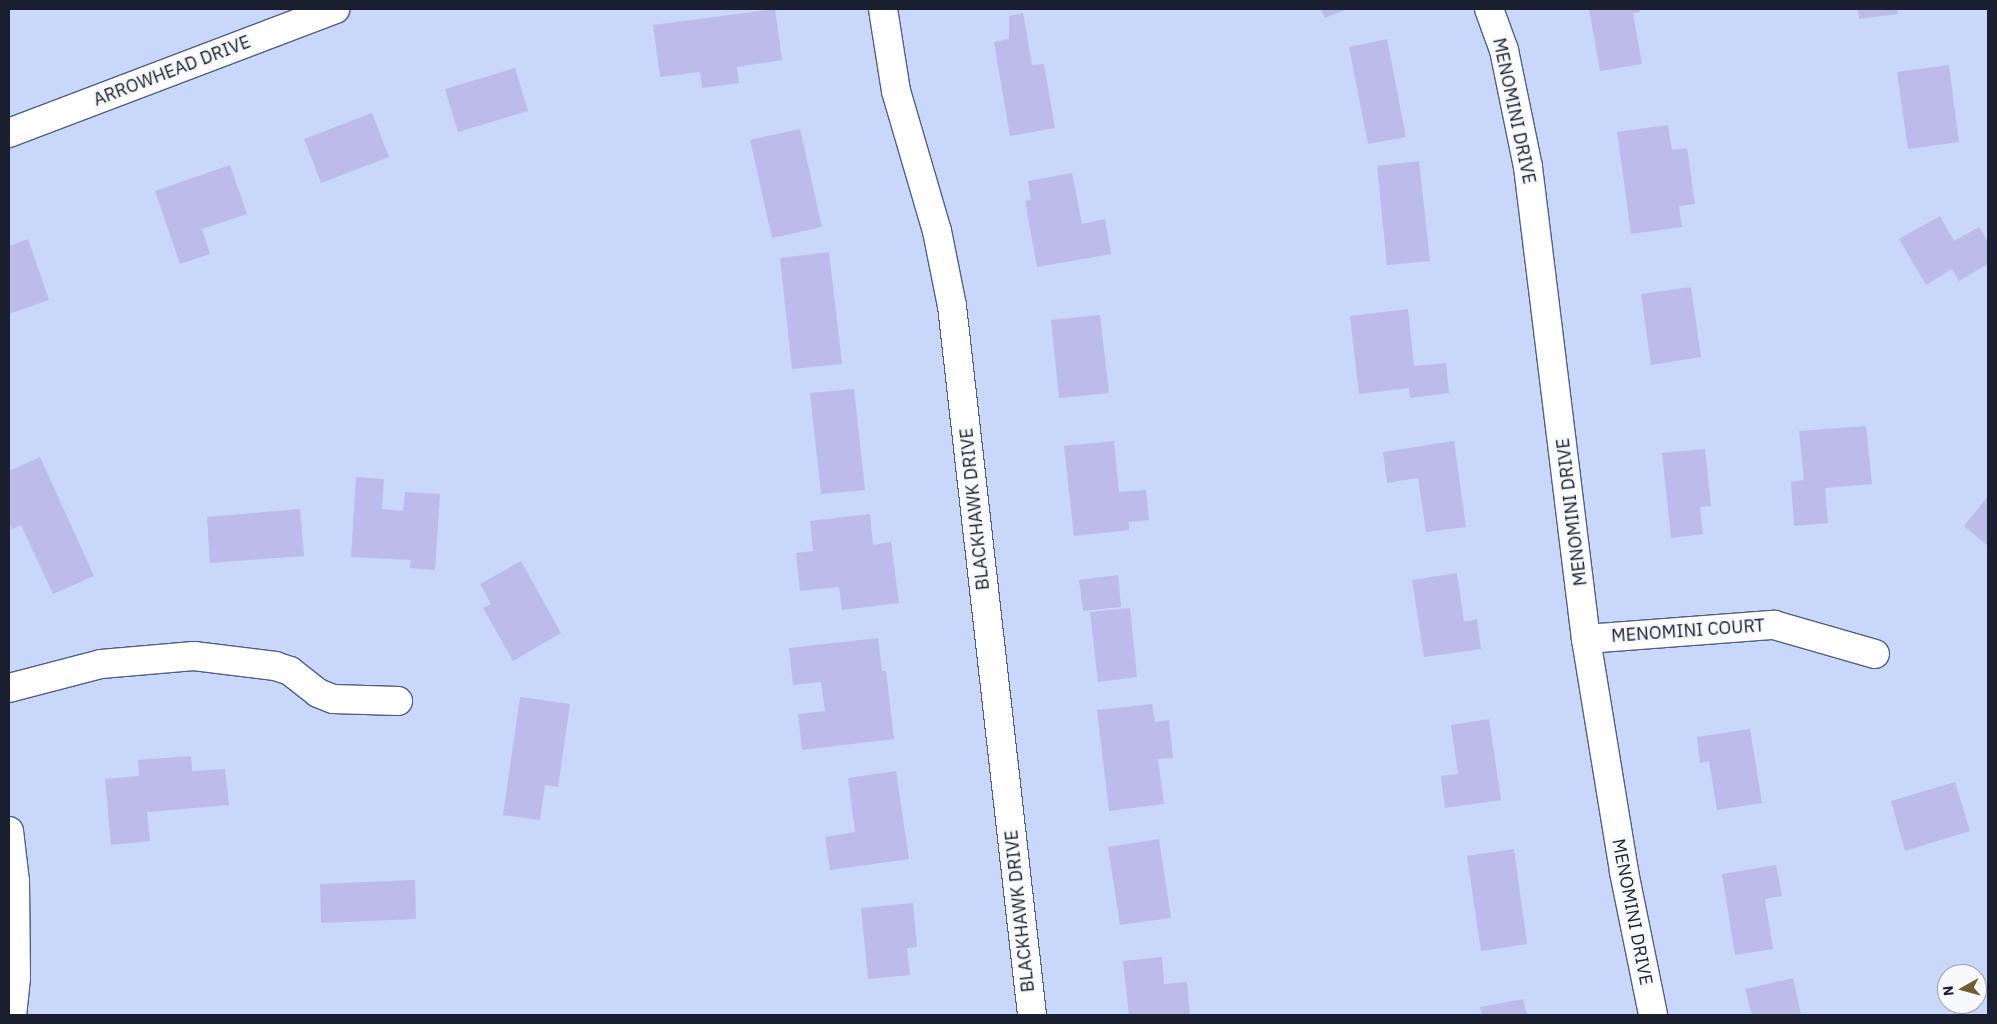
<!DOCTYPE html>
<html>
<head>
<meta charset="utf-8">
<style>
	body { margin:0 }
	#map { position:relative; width:1997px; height:1024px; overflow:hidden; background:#c9d8fa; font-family:"IBM Plex Sans",sans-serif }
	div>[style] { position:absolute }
	.building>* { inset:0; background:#bdbbe9 }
	.roads { filter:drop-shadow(1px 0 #505f85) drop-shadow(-1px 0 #505f85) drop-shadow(0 1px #505f85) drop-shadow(0 -1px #505f85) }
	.minor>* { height:28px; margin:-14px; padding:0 14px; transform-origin:14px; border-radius:14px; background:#fff }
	span { translate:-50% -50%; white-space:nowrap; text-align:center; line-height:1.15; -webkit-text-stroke:4.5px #f7f9fd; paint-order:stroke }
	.street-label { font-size:18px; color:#191f2f }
	.frame { position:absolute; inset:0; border:10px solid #191f2f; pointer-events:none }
	.north { position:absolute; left:1937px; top:964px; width:50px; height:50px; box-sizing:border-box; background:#f7f9fd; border:1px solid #9ea2ab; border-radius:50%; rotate:263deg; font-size:14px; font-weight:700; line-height:20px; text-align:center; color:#191f2f }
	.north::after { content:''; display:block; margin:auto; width:18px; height:22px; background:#725d2c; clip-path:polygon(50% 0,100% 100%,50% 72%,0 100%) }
</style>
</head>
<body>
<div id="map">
	<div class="building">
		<div style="clip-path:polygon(775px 9px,782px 60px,737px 67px,739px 83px,702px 88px,700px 72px,660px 77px,653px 25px)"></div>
		<div style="clip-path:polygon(1321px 9px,1347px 9px,1325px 18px)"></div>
		<div style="clip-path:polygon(1589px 9px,1640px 9px,1640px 12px,1633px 13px,1642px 64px,1600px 71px)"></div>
		<div style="clip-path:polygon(1858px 9px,1897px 9px,1898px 14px,1859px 19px)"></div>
		<div style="clip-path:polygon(1023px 13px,1032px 65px,1044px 64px,1055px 128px,1010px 136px,994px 42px,1009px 39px,1009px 16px)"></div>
		<div style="clip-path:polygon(1387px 39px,1406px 137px,1368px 144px,1349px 47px)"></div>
		<div style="clip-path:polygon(1949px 65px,1959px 142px,1908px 149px,1897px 72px)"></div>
		<div style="clip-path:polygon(515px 68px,528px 111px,458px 132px,445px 89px)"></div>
		<div style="clip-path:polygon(372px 113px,389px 157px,321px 183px,304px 139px)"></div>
		<div style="clip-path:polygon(1668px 125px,1672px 150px,1687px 148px,1695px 204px,1679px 206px,1682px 227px,1631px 234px,1617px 132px)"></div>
		<div style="clip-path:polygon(800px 129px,822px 227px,772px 238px,750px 140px)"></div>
		<div style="clip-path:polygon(1419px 161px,1430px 261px,1387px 265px,1377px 166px)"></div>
		<div style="clip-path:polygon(230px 165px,247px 214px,202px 229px,210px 254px,180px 264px,155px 191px)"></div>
		<div style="clip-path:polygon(1072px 173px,1082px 224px,1105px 219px,1111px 254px,1037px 267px,1025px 201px,1031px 200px,1028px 181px)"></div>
		<div style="clip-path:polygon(1940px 216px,1954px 241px,1979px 227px,1988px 242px,1988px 264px,1959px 281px,1952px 269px,1926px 285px,1899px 239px)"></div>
		<div style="clip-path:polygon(28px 239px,49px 300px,9px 314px,9px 246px)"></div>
		<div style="clip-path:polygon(829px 252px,842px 364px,792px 369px,780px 258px)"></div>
		<div style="clip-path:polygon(1691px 287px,1701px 357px,1651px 365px,1641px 294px)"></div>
		<div style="clip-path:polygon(1408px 309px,1414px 366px,1446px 363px,1449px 393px,1410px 398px,1409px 388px,1359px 394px,1350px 316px)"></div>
		<div style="clip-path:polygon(1100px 315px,1109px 393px,1059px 398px,1051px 320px)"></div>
		<div style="clip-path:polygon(854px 389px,865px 490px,821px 494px,810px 393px)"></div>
		<div style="clip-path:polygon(1866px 426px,1872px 484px,1825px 488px,1828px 523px,1794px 526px,1791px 482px,1804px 480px,1799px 431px)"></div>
		<div style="clip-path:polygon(1114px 441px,1119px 492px,1146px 490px,1149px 520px,1129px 522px,1129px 530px,1074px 536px,1064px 446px)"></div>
		<div style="clip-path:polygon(1454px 441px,1466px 527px,1426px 532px,1418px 478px,1387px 483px,1383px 452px)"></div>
		<div style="clip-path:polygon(1705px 449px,1711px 506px,1700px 507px,1703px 534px,1671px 538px,1662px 453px)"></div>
		<div style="clip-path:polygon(40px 457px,94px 576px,53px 594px,21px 525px,12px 529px,9px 521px,9px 471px)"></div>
		<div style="clip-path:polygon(356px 477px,384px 479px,382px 509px,403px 511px,405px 492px,440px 494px,435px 570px,410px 568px,411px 560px,351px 557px)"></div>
		<div style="clip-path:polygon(1988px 496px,1988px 546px,1964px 526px)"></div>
		<div style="clip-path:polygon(300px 509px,304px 556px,210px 563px,207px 517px)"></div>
		<div style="clip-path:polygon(870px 514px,873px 545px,891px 542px,899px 603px,842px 610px,839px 587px,800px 591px,796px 553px,813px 551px,810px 521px)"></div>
		<div style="clip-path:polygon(521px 561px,561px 633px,513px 661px,483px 608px,491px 604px,480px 584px)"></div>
		<div style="clip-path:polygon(1457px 573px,1464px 622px,1477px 619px,1481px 649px,1424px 657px,1412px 580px)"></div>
		<div style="clip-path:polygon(1118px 575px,1121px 607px,1083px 611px,1079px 580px)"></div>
		<div style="clip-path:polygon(1130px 608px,1137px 677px,1098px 682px,1090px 612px)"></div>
		<div style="clip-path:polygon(878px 638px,882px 671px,886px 671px,894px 739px,802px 750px,798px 714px,825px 711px,821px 682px,793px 685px,789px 648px)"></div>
		<div style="clip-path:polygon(520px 697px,570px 704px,558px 787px,545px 785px,540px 820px,503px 815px)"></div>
		<div style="clip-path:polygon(1152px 704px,1155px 722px,1169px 720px,1173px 758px,1158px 759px,1164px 804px,1109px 811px,1097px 710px)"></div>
		<div style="clip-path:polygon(1489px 719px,1501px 800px,1445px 808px,1441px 776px,1458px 774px,1451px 725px)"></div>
		<div style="clip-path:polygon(1750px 729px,1762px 803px,1717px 810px,1709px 761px,1700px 763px,1697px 737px)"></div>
		<div style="clip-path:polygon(191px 756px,192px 771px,225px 769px,229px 805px,147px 812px,150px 841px,111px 845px,105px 779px,139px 776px,138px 760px)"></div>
		<div style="clip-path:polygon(896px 771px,909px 859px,830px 870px,825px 837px,855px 832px,848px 778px)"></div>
		<div style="clip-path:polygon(1955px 782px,1970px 831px,1905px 851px,1891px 801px)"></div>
		<div style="clip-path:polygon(1159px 839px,1171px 918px,1120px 925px,1108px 847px)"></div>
		<div style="clip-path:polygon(1514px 849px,1527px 944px,1481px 951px,1467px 856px)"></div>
		<div style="clip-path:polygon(1776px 865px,1782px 896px,1765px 899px,1773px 949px,1735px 955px,1722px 874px)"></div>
		<div style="clip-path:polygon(415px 880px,416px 919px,321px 923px,320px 884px)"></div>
		<div style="clip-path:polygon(913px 903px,917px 947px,907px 948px,910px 975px,868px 979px,861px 908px)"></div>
		<div style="clip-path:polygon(1162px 957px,1164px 984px,1187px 982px,1190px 1015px,1129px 1015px,1123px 961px)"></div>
		<div style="clip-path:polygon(1793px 978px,1801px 1015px,1752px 1015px,1745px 989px)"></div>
		<div style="clip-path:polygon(1523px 999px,1527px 1015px,1482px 1015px,1480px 1007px)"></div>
	</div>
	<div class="roads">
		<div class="minor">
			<div style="left:883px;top:9px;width:83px;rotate:81deg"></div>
			<div style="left:896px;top:91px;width:146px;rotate:73.7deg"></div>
			<div style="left:937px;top:231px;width:76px;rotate:78.7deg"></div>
			<div style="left:952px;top:306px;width:713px;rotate:83.56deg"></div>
			<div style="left:1489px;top:9px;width:44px;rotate:69.9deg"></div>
			<div style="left:1504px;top:50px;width:119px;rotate:78.4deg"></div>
			<div style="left:1528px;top:167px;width:476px;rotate:83deg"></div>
			<div style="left:1586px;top:639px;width:236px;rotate:80.7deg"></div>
			<div style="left:1624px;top:872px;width:146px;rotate:78.5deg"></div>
			<div style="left:9px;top:133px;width:349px;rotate:-20.8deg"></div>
			<div style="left:1586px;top:639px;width:189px;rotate:-4.3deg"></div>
			<div style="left:1774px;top:625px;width:105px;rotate:16deg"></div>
			<div style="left:9px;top:688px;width:95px;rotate:-14.6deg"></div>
			<div style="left:101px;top:664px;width:93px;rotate:-4.9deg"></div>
			<div style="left:194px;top:656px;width:82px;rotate:7deg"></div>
			<div style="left:275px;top:666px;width:16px;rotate:18deg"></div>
			<div style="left:290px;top:671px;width:36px;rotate:38deg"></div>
			<div style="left:318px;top:693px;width:16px;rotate:22deg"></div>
			<div style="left:333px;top:699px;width:65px;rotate:1.8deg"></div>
			<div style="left:9px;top:831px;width:50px;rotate:83.2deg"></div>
			<div style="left:15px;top:881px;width:97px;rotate:89.4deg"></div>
			<div style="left:16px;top:978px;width:37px;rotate:96deg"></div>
		</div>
	</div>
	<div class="street-label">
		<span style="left:172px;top:71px;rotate:-21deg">ARROWHEAD DRIVE</span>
		<span style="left:1514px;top:111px;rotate:78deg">MENOMINI DRIVE</span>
		<span style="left:975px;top:509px;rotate:-96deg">BLACKHAWK DRIVE</span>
		<span style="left:1572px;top:512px;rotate:-97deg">MENOMINI DRIVE</span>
		<span style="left:1688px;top:631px;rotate:-4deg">MENOMINI COURT</span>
		<span style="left:1020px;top:911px;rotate:-96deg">BLACKHAWK DRIVE</span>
		<span style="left:1632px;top:912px;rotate:79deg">MENOMINI DRIVE</span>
	</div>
	<div class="frame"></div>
	<div class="north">N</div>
</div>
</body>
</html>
